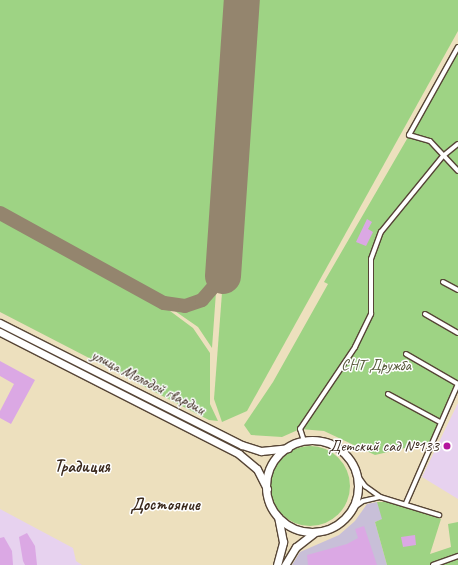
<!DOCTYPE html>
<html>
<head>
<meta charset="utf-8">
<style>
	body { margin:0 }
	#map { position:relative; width:458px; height:565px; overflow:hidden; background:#ede0be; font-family:Caveat,sans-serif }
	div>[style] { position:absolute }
	.built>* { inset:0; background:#e7d2ef }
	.industrial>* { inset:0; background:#c8bfd8 }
	.green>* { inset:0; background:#9ed384 }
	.round { border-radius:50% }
	.taxiway>* { height:14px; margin:-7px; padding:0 7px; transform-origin:7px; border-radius:7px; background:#94856e }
	.runway>* { height:36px; margin:-18px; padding:0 18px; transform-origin:18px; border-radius:18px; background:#94856e }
	.building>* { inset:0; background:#dba8e4 }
	.roads { filter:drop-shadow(1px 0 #564536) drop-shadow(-1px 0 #564536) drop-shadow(0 1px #564536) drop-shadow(0 -1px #564536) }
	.minor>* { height:4px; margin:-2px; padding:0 2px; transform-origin:2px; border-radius:2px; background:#fff }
	.primary>* { height:7px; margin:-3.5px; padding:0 3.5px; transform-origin:3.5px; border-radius:3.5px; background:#fff }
	.primary>.ring { margin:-3.5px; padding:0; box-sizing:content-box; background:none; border:7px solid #fff; border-radius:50% }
	.dots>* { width:11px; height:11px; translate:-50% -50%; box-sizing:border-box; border:2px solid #fff; border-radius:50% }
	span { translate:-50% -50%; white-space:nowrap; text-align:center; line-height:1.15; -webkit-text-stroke:3px #fff; paint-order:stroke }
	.park-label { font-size:16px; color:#595d3d }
	.street-label { font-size:16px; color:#3b2a1e }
	.poi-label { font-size:16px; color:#3b2a1e }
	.right { translate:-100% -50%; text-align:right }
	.neighbourhood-label { font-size:17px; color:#3b2a1e; font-weight:700 }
</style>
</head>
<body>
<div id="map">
	<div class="built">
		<div style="clip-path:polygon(458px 403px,458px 499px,422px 477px)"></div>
		<div style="clip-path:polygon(0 509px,73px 548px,76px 561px,82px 565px,0 565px)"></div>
	</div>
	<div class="industrial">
		<div style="clip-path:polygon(377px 502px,383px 519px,375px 522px,387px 565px,292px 565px,300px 552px,339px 535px,355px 521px,367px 504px)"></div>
	</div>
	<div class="green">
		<div style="clip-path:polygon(0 0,237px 0,218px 269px,213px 288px,206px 295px,190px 303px,173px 303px,0 208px)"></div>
		<div style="clip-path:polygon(244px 0,458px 0,458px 31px,247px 411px,222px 422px,214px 399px)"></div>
		<div style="clip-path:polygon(458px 51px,458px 388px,431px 442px,375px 455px,324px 431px,300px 429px,282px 437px,251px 435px,244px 425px,273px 382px,328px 284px,324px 282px)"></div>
		<div style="clip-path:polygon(0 220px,162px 305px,193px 328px,210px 353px,210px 404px,218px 421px,209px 420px,0 312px)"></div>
		<div style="clip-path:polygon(216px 292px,212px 348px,198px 327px,172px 309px,196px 307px)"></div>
		<div class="round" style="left:270px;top:446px;width:80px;height:80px"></div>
		<div style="clip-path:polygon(377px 502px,391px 502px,441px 519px,430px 554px,451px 547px,448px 524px,458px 522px,458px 565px,387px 565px,375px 522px,382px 519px)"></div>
	</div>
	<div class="taxiway">
		<div style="left:0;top:213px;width:187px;rotate:28.8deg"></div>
		<div style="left:164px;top:303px;width:21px;rotate:8deg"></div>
		<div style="left:185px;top:306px;width:18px;rotate:-19deg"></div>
		<div style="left:202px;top:300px;width:32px;rotate:-49deg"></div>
	</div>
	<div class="runway">
		<div style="left:223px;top:276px;width:277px;rotate:-86.1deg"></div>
	</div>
	<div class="building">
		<div style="clip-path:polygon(367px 219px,372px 222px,368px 229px,373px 232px,366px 246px,356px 242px)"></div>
		<div style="clip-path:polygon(0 361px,35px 380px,11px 424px,0 418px,0 411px,14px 384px,0 376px)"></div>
		<div style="clip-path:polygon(364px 526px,377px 565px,308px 565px,307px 555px,347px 544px,358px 538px,355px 529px)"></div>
		<div style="clip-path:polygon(27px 533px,35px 546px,37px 565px,25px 565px,23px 561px,19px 537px)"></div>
		<div style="clip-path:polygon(415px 535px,416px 545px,403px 547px,401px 537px)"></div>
		<div style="clip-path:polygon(4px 537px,12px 551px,13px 565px,0 565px,0 538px)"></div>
	</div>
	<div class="roads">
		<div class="minor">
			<div style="left:458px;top:47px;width:101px;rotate:119.1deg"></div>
			<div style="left:409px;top:135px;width:22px;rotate:16deg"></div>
			<div style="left:430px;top:141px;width:41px;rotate:47deg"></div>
			<div style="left:443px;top:282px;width:17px;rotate:28deg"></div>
			<div style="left:425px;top:314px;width:38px;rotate:30deg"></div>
			<div style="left:406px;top:354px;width:60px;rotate:30deg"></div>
			<div style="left:388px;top:394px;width:59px;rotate:28.3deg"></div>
			<div style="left:304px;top:441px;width:13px;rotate:-108deg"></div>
			<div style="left:300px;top:429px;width:99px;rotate:-56.1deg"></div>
			<div style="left:355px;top:347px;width:37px;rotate:-64deg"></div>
			<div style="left:371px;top:314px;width:55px;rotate:-90deg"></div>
			<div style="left:371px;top:259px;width:29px;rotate:-70deg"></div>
			<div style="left:381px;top:232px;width:98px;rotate:-50.8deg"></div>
			<div style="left:443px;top:156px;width:19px;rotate:-39deg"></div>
			<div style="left:357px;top:475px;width:14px;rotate:54deg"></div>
			<div style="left:365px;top:486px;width:19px;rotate:36deg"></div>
			<div style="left:380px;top:497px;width:62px;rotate:17deg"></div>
			<div style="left:406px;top:503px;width:130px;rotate:-66.4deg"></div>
			<div style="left:353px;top:508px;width:12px;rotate:-35deg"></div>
			<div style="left:363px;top:501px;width:17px;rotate:-13deg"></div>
			<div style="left:433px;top:565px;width:27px;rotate:-20deg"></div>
		</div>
		<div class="primary">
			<div style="left:0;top:323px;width:271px;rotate:26.8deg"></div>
			<div style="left:242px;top:445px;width:20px;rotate:18deg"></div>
			<div style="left:261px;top:451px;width:27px;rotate:-6deg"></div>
			<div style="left:0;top:332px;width:268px;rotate:27deg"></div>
			<div style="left:239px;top:454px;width:23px;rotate:40deg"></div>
			<div style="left:257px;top:469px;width:22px;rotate:63deg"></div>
			<div class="ring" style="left:266px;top:440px;width:85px;height:85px"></div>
			<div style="left:277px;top:565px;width:24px;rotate:-75deg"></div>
			<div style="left:283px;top:542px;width:25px;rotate:-101deg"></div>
			<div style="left:285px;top:565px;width:21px;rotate:-59deg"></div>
			<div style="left:296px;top:547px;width:24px;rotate:-38deg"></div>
		</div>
	</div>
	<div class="dots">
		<div style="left:447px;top:446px;background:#b5179e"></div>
	</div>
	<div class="park-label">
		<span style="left:376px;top:365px">СНТ Дружба</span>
	</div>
	<div class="street-label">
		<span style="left:148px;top:382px;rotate:27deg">улица Молодой гвардии</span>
	</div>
	<div class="poi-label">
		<span class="right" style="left:439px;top:446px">Детский сад №133</span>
	</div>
	<div class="neighbourhood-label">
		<span style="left:82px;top:467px">Традиция</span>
		<span style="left:165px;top:505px">Достояние</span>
	</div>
</div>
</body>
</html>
